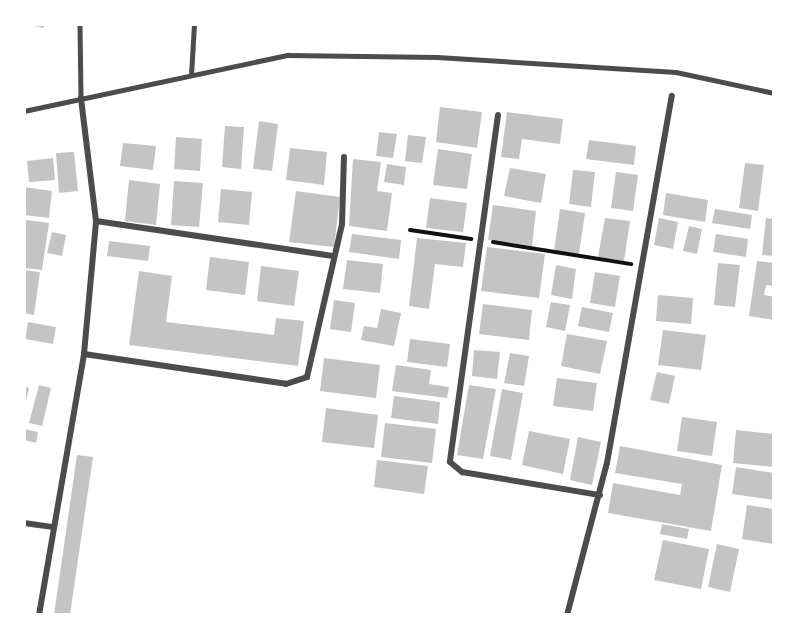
<!DOCTYPE html>
<html>
<head>
<meta charset="utf-8">
<style>
	body { margin:0 }
	#map { position:relative; width:798px; height:639px; overflow:hidden; background:#fff; font-family:Overpass,sans-serif }
	div>[style] { position:absolute }
	.building>* { inset:0; background:#c4c4c4 }
	.path>* { height:4px; margin:-2px; padding:0 2px; transform-origin:2px; border-radius:2px; background:#111 }
	.service>* { height:4.5px; margin:-2.25px; padding:0 2.25px; transform-origin:2.25px; border-radius:2.25px; background:#4c4c4c }
	.minor>* { height:6px; margin:-3px; padding:0 3px; transform-origin:3px; border-radius:3px; background:#4c4c4c }
	span { translate:-50% -50%; white-space:nowrap; text-align:center; line-height:1.15; -webkit-text-stroke:6px #fff; paint-order:stroke }
	.frame { position:absolute; inset:0; border:26px solid #fff; pointer-events:none }
</style>
</head>
<body>
<div id="map">
	<div class="building">
		<div style="clip-path:polygon(24px 24px,44px 24px,44px 28px)"></div>
		<div style="clip-path:polygon(440px 107px,482px 112px,477px 148px,436px 142px)"></div>
		<div style="clip-path:polygon(507px 112px,563px 119px,560px 144px,522px 139px,519px 159px,501px 157px)"></div>
		<div style="clip-path:polygon(259px 121px,278px 124px,272px 171px,253px 169px)"></div>
		<div style="clip-path:polygon(225px 126px,244px 127px,241px 169px,222px 167px)"></div>
		<div style="clip-path:polygon(379px 132px,397px 134px,393px 158px,376px 156px)"></div>
		<div style="clip-path:polygon(408px 135px,426px 137px,422px 163px,405px 161px)"></div>
		<div style="clip-path:polygon(176px 137px,202px 139px,200px 171px,174px 169px)"></div>
		<div style="clip-path:polygon(589px 140px,636px 146px,634px 165px,586px 159px)"></div>
		<div style="clip-path:polygon(123px 143px,156px 146px,153px 170px,120px 166px)"></div>
		<div style="clip-path:polygon(290px 148px,327px 152px,324px 185px,286px 180px)"></div>
		<div style="clip-path:polygon(438px 149px,472px 154px,467px 189px,433px 185px)"></div>
		<div style="clip-path:polygon(74px 152px,78px 191px,59px 193px,56px 153px)"></div>
		<div style="clip-path:polygon(53px 158px,55px 180px,29px 182px,27px 161px)"></div>
		<div style="clip-path:polygon(353px 159px,381px 162px,377px 191px,392px 193px,387px 231px,349px 226px)"></div>
		<div style="clip-path:polygon(745px 163px,764px 165px,758px 211px,739px 208px)"></div>
		<div style="clip-path:polygon(387px 164px,406px 167px,404px 185px,384px 182px)"></div>
		<div style="clip-path:polygon(510px 168px,546px 174px,541px 203px,504px 196px)"></div>
		<div style="clip-path:polygon(573px 170px,595px 172px,591px 207px,569px 204px)"></div>
		<div style="clip-path:polygon(616px 172px,638px 175px,633px 211px,611px 208px)"></div>
		<div style="clip-path:polygon(129px 180px,160px 184px,156px 225px,125px 221px)"></div>
		<div style="clip-path:polygon(174px 181px,203px 183px,199px 227px,171px 225px)"></div>
		<div style="clip-path:polygon(24px 187px,52px 191px,49px 218px,24px 215px)"></div>
		<div style="clip-path:polygon(221px 189px,252px 192px,249px 225px,218px 222px)"></div>
		<div style="clip-path:polygon(296px 191px,340px 197px,334px 247px,289px 242px)"></div>
		<div style="clip-path:polygon(666px 193px,708px 200px,705px 222px,663px 215px)"></div>
		<div style="clip-path:polygon(430px 198px,467px 203px,463px 232px,426px 228px)"></div>
		<div style="clip-path:polygon(493px 205px,536px 211px,532px 246px,488px 240px)"></div>
		<div style="clip-path:polygon(560px 209px,585px 213px,579px 254px,554px 251px)"></div>
		<div style="clip-path:polygon(715px 209px,752px 215px,750px 229px,712px 223px)"></div>
		<div style="clip-path:polygon(605px 218px,630px 221px,624px 261px,598px 257px)"></div>
		<div style="clip-path:polygon(659px 218px,678px 222px,673px 249px,654px 245px)"></div>
		<div style="clip-path:polygon(766px 218px,774px 219px,774px 256px,762px 255px)"></div>
		<div style="clip-path:polygon(26px 220px,49px 223px,42px 270px,24px 268px)"></div>
		<div style="clip-path:polygon(689px 226px,702px 229px,697px 254px,683px 251px)"></div>
		<div style="clip-path:polygon(52px 232px,66px 235px,62px 256px,47px 253px)"></div>
		<div style="clip-path:polygon(352px 234px,401px 240px,399px 259px,349px 252px)"></div>
		<div style="clip-path:polygon(716px 234px,748px 239px,746px 257px,713px 252px)"></div>
		<div style="clip-path:polygon(417px 238px,466px 243px,463px 267px,435px 264px,429px 309px,409px 306px)"></div>
		<div style="clip-path:polygon(109px 241px,150px 246px,148px 261px,107px 256px)"></div>
		<div style="clip-path:polygon(487px 247px,545px 254px,539px 298px,481px 291px)"></div>
		<div style="clip-path:polygon(210px 257px,249px 262px,245px 295px,206px 290px)"></div>
		<div style="clip-path:polygon(347px 260px,383px 264px,380px 293px,343px 289px)"></div>
		<div style="clip-path:polygon(757px 261px,774px 263px,774px 286px,766px 285px,764px 295px,774px 297px,774px 320px,749px 316px)"></div>
		<div style="clip-path:polygon(718px 263px,740px 265px,735px 307px,714px 305px)"></div>
		<div style="clip-path:polygon(556px 265px,576px 269px,572px 299px,551px 295px)"></div>
		<div style="clip-path:polygon(261px 266px,299px 271px,294px 306px,257px 301px)"></div>
		<div style="clip-path:polygon(24px 270px,40px 272px,34px 315px,24px 313px)"></div>
		<div style="clip-path:polygon(139px 271px,172px 276px,166px 322px,274px 335px,276px 318px,304px 321px,298px 366px,129px 345px)"></div>
		<div style="clip-path:polygon(595px 272px,620px 276px,615px 307px,590px 303px)"></div>
		<div style="clip-path:polygon(658px 295px,693px 298px,691px 324px,656px 321px)"></div>
		<div style="clip-path:polygon(334px 300px,355px 303px,351px 332px,330px 329px)"></div>
		<div style="clip-path:polygon(551px 302px,570px 305px,565px 331px,546px 327px)"></div>
		<div style="clip-path:polygon(483px 304px,532px 310px,529px 340px,479px 334px)"></div>
		<div style="clip-path:polygon(582px 307px,613px 313px,609px 332px,578px 326px)"></div>
		<div style="clip-path:polygon(381px 309px,401px 313px,394px 346px,361px 340px,364px 326px,377px 328px)"></div>
		<div style="clip-path:polygon(28px 322px,56px 327px,53px 344px,25px 339px)"></div>
		<div style="clip-path:polygon(663px 330px,706px 335px,701px 370px,658px 365px)"></div>
		<div style="clip-path:polygon(567px 334px,607px 341px,600px 374px,561px 366px)"></div>
		<div style="clip-path:polygon(410px 339px,450px 344px,447px 367px,407px 362px)"></div>
		<div style="clip-path:polygon(474px 350px,500px 352px,497px 379px,472px 376px)"></div>
		<div style="clip-path:polygon(510px 353px,529px 356px,524px 386px,504px 383px)"></div>
		<div style="clip-path:polygon(324px 358px,380px 365px,376px 398px,320px 391px)"></div>
		<div style="clip-path:polygon(396px 365px,431px 370px,429px 384px,449px 387px,447px 398px,392px 391px)"></div>
		<div style="clip-path:polygon(657px 372px,675px 376px,669px 404px,650px 400px)"></div>
		<div style="clip-path:polygon(557px 378px,597px 383px,593px 411px,553px 406px)"></div>
		<div style="clip-path:polygon(39px 385px,51px 388px,42px 426px,29px 423px)"></div>
		<div style="clip-path:polygon(469px 385px,496px 389px,483px 459px,457px 455px)"></div>
		<div style="clip-path:polygon(24px 386px,29px 388px,25px 405px,24px 405px)"></div>
		<div style="clip-path:polygon(502px 389px,523px 393px,511px 460px,490px 456px)"></div>
		<div style="clip-path:polygon(394px 396px,440px 402px,438px 424px,391px 418px)"></div>
		<div style="clip-path:polygon(326px 408px,378px 415px,374px 448px,322px 442px)"></div>
		<div style="clip-path:polygon(682px 417px,717px 422px,712px 456px,677px 451px)"></div>
		<div style="clip-path:polygon(385px 423px,436px 429px,432px 463px,381px 457px)"></div>
		<div style="clip-path:polygon(24px 429px,38px 432px,36px 443px,24px 440px)"></div>
		<div style="clip-path:polygon(736px 430px,774px 434px,774px 467px,733px 463px)"></div>
		<div style="clip-path:polygon(529px 431px,570px 439px,563px 474px,522px 465px)"></div>
		<div style="clip-path:polygon(578px 437px,601px 442px,592px 485px,570px 480px)"></div>
		<div style="clip-path:polygon(620px 446px,722px 465px,711px 531px,608px 513px,613px 483px,680px 495px,682px 484px,615px 473px)"></div>
		<div style="clip-path:polygon(77px 455px,93px 457px,88px 491px,70px 615px,54px 615px)"></div>
		<div style="clip-path:polygon(377px 460px,428px 466px,424px 494px,374px 487px)"></div>
		<div style="clip-path:polygon(736px 467px,774px 473px,774px 500px,732px 494px)"></div>
		<div style="clip-path:polygon(747px 505px,774px 509px,774px 544px,742px 539px)"></div>
		<div style="clip-path:polygon(662px 524px,689px 529px,687px 539px,660px 534px)"></div>
		<div style="clip-path:polygon(663px 540px,709px 549px,701px 589px,654px 580px)"></div>
		<div style="clip-path:polygon(717px 544px,739px 549px,730px 592px,708px 587px)"></div>
	</div>
	<div class="path">
		<div style="left:410px;top:230px;width:62px;rotate:8.4deg"></div>
		<div style="left:493px;top:242px;width:140px;rotate:9.1deg"></div>
	</div>
	<div class="service">
		<div style="left:80px;top:24px;width:74px;rotate:89.2deg"></div>
		<div style="left:191px;top:75px;width:51px;rotate:-86.6deg"></div>
		<div style="left:24px;top:111px;width:270px;rotate:-12deg"></div>
		<div style="left:288px;top:55px;width:149px;rotate:0.8deg"></div>
		<div style="left:437px;top:57px;width:239px;rotate:3.6deg"></div>
		<div style="left:676px;top:72px;width:100px;rotate:12.1deg"></div>
	</div>
	<div class="minor">
		<div style="left:498px;top:115px;width:350px;rotate:97.9deg"></div>
		<div style="left:450px;top:462px;width:16px;rotate:40deg"></div>
		<div style="left:462px;top:472px;width:140px;rotate:9.5deg"></div>
		<div style="left:96px;top:221px;width:241px;rotate:8.4deg"></div>
		<div style="left:84px;top:354px;width:204px;rotate:8.4deg"></div>
		<div style="left:286px;top:384px;width:22px;rotate:-18deg"></div>
		<div style="left:307px;top:377px;width:157px;rotate:-77.1deg"></div>
		<div style="left:342px;top:224px;width:67px;rotate:-88.3deg"></div>
		<div style="left:24px;top:523px;width:28px;rotate:8deg"></div>
		<div style="left:39px;top:615px;width:265px;rotate:-80.2deg"></div>
		<div style="left:84px;top:354px;width:134px;rotate:-84.8deg"></div>
		<div style="left:96px;top:221px;width:124px;rotate:-97deg"></div>
		<div style="left:567px;top:615px;width:157px;rotate:-75.3deg"></div>
		<div style="left:607px;top:463px;width:373px;rotate:-80deg"></div>
	</div>
	<div class="frame"></div>
</div>
</body>
</html>
